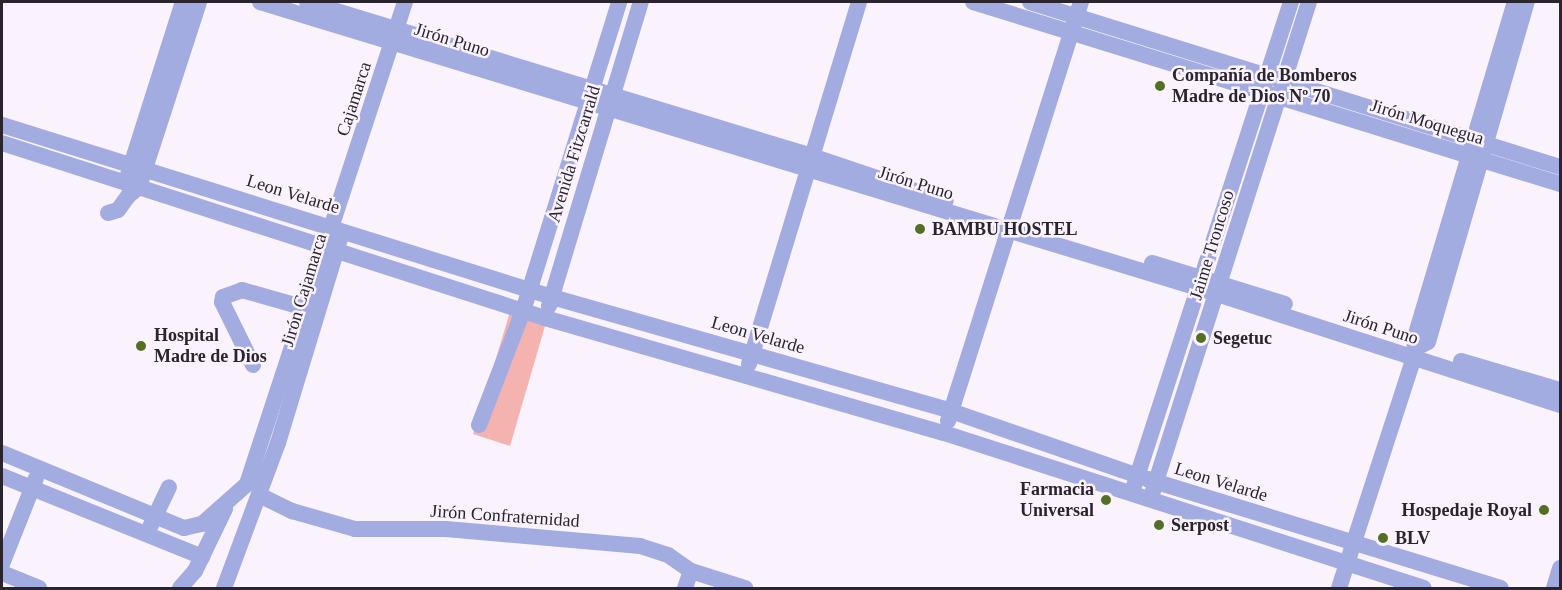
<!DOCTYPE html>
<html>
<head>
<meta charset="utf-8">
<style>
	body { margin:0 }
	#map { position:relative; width:1562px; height:590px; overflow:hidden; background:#faf3fe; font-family:Georgia,serif }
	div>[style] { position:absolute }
	.green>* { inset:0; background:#f5b3b0 }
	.minor>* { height:16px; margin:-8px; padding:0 8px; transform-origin:8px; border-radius:8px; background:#a3ace1 }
	.dots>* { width:16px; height:16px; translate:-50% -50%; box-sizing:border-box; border:3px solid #faf3fe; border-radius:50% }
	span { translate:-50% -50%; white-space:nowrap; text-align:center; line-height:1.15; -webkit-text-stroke:5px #faf3fe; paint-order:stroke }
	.street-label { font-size:18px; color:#29242d }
	.poi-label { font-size:18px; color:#29242d; font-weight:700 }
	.left { translate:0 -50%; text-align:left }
	.right { translate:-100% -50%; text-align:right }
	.frame { position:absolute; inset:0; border:3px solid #29242d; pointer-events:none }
</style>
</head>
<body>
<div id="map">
	<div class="green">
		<div style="clip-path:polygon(510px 312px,545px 326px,510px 446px,473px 434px)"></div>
	</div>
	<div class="minor">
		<div style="left:260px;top:2px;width:981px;rotate:16.96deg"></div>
		<div style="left:1198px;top:288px;width:380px;rotate:17.9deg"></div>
		<div style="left:307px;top:2px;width:528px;rotate:16.96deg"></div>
		<div style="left:812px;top:156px;width:141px;rotate:18.6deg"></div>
		<div style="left:973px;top:2px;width:615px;rotate:17.23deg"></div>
		<div style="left:1030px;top:2px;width:555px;rotate:17.29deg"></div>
		<div style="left:2px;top:125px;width:576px;rotate:17.37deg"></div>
		<div style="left:552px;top:297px;width:415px;rotate:15.9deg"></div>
		<div style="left:951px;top:411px;width:207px;rotate:19.1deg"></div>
		<div style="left:1147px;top:479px;width:370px;rotate:17.1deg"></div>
		<div style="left:2px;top:143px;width:571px;rotate:17.86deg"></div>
		<div style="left:545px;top:318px;width:415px;rotate:16.1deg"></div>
		<div style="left:944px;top:433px;width:504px;rotate:17.9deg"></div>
		<div style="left:128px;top:175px;width:182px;rotate:-72.4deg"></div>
		<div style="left:108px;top:213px;width:10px;rotate:-17deg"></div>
		<div style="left:118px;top:210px;width:17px;rotate:-54deg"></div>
		<div style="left:128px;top:196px;width:14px;rotate:-39deg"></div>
		<div style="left:139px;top:187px;width:194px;rotate:-72deg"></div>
		<div style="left:1152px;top:263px;width:139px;rotate:17.1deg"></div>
		<div style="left:549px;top:306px;width:318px;rotate:-73.2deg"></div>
		<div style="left:1416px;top:348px;width:13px;rotate:-27deg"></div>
		<div style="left:1428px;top:342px;width:354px;rotate:-73.8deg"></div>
		<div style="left:1461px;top:361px;width:103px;rotate:16.3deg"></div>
		<div style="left:749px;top:364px;width:378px;rotate:-73.1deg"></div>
		<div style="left:253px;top:365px;width:70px;rotate:-116.2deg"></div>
		<div style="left:222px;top:302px;width:5px;rotate:-79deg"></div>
		<div style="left:223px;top:297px;width:20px;rotate:-20deg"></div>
		<div style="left:242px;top:290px;width:73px;rotate:15.9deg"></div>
		<div style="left:948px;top:421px;width:440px;rotate:-72.4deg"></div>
		<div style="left:479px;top:425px;width:122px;rotate:-68.9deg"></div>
		<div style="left:523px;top:311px;width:324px;rotate:-72.7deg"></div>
		<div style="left:2px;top:453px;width:197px;rotate:22.4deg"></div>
		<div style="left:184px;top:528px;width:18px;rotate:-13deg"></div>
		<div style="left:202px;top:524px;width:60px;rotate:-41.6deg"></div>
		<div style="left:247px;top:484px;width:507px;rotate:-71.85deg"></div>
		<div style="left:2px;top:476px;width:216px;rotate:22deg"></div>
		<div style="left:1134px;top:486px;width:509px;rotate:-72.03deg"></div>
		<div style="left:1153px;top:491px;width:513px;rotate:-72.31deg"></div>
		<div style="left:259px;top:495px;width:37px;rotate:26deg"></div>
		<div style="left:292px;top:511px;width:66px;rotate:15.9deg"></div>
		<div style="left:355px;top:529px;width:91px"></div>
		<div style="left:446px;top:529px;width:195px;rotate:5deg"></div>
		<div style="left:640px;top:546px;width:29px;rotate:18deg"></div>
		<div style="left:668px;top:555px;width:28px;rotate:35deg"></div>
		<div style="left:691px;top:571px;width:57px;rotate:17.5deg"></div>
		<div style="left:150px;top:527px;width:44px;rotate:-64.6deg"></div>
		<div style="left:2px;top:564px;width:92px;rotate:-68.4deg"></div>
		<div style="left:2px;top:573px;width:40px;rotate:22deg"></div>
		<div style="left:180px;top:588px;width:23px;rotate:-49deg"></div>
		<div style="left:195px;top:571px;width:69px;rotate:-64.2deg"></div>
		<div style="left:224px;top:588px;width:155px;rotate:-69.6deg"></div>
		<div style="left:278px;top:443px;width:213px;rotate:-73.1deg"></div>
		<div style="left:685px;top:588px;width:18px;rotate:-71deg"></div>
		<div style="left:1339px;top:588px;width:243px;rotate:-72deg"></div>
		<div style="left:1414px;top:357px;width:20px;rotate:-87deg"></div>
		<div style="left:1415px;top:337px;width:350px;rotate:-73.4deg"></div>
		<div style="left:1554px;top:588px;width:21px;rotate:-73deg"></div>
	</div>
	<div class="dots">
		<div style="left:1160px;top:86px;background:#536f22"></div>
		<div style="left:920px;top:229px;background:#536f22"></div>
		<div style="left:1201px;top:338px;background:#536f22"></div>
		<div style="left:141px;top:346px;background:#536f22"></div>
		<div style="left:1106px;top:500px;background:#536f22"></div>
		<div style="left:1544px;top:510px;background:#536f22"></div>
		<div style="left:1159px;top:525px;background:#536f22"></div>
		<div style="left:1383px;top:538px;background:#536f22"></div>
	</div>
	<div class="street-label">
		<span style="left:452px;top:40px;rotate:17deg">Jirón Puno</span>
		<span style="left:354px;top:99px;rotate:-72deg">Cajamarca</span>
		<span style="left:1427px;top:122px;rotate:17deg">Jirón Moquegua</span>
		<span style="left:574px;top:154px;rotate:-73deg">Avenida Fitzcarrald</span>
		<span style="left:916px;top:183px;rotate:17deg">Jirón Puno</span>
		<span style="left:293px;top:194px;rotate:17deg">Leon Velarde</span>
		<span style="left:1212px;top:245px;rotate:-73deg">Jaime Troncoso</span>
		<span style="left:304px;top:290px;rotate:-73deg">Jirón Cajamarca</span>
		<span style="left:1381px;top:327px;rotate:18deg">Jirón Puno</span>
		<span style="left:758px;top:335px;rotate:16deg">Leon Velarde</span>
		<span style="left:1221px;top:482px;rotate:17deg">Leon Velarde</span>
		<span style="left:505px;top:516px;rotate:4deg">Jirón Confraternidad</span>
	</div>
	<div class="poi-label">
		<span class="left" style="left:1172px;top:86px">Compañía de Bomberos<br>Madre de Dios Nº 70</span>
		<span class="left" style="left:932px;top:229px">BAMBU HOSTEL</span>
		<span class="left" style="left:154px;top:346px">Hospital<br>Madre de Dios</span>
		<span class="left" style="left:1213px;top:338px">Segetuc</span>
		<span class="right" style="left:1094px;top:500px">Farmacia<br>Universal</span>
		<span class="right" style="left:1532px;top:510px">Hospedaje Royal</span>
		<span class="left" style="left:1171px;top:525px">Serpost</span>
		<span class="left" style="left:1395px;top:538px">BLV</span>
	</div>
	<div class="frame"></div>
</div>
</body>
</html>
